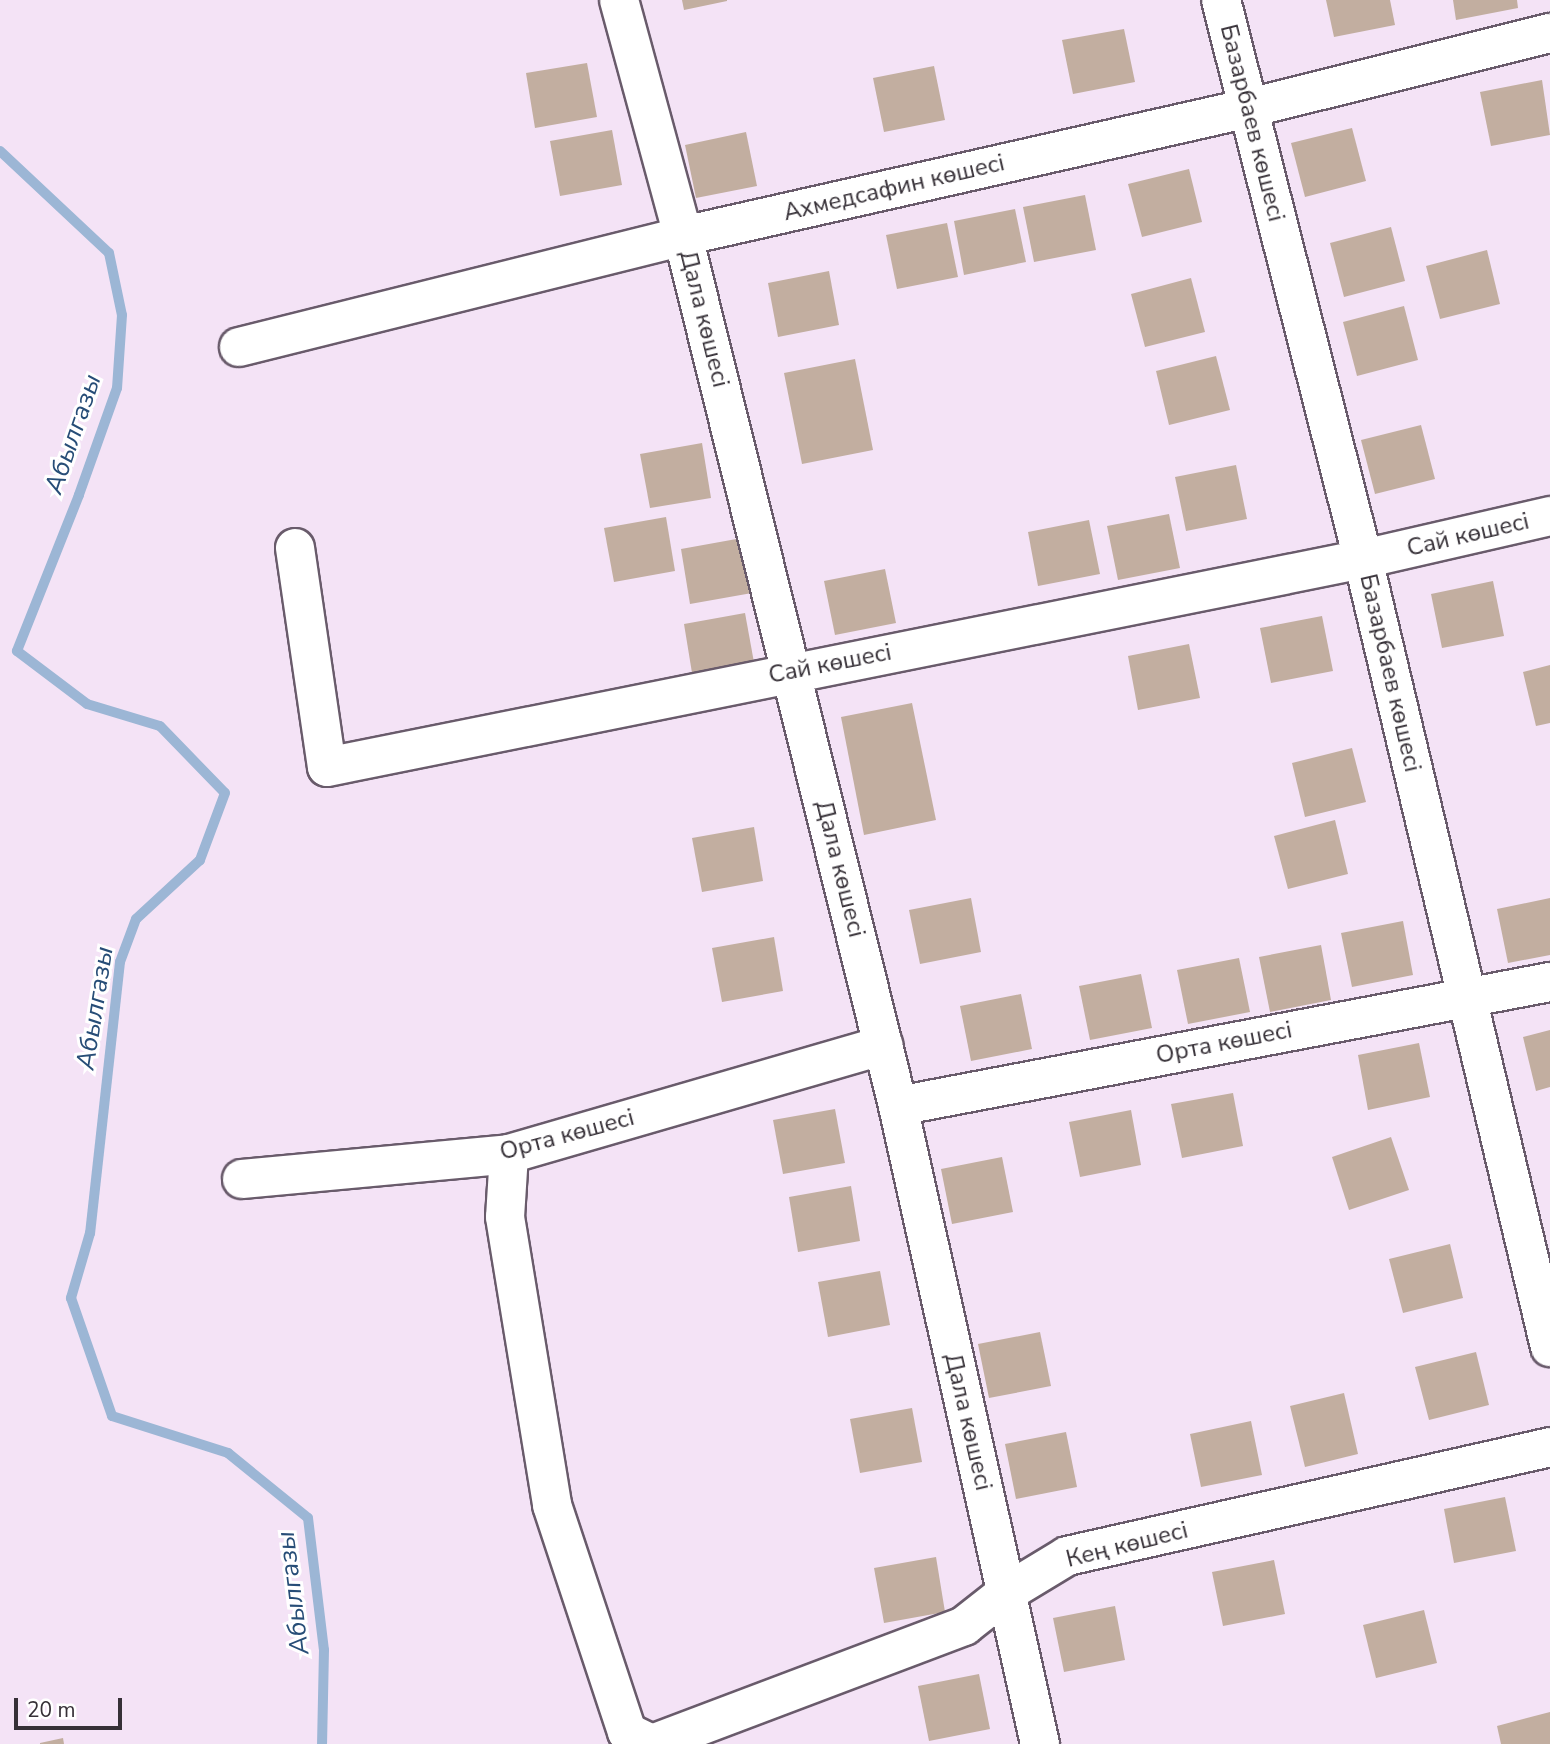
<!DOCTYPE html>
<html>
<head>
<meta charset="utf-8">
<style>
	body { margin:0 }
	#map { position:relative; width:1550px; height:1744px; overflow:hidden; background:#f4e3f6; font-family:"Nunito Sans",sans-serif }
	div>[style] { position:absolute }
	.stream>* { height:10px; margin:-5px; padding:0 5px; transform-origin:5px; border-radius:5px; background:#9cb6d5 }
	.building>* { inset:0; background:#c2aea0 }
	.roads { filter:drop-shadow(2px 0 #695b6b) drop-shadow(-2px 0 #695b6b) drop-shadow(0 2px #695b6b) drop-shadow(0 -2px #695b6b) }
	.minor>* { height:38px; margin:-19px; padding:0 19px; transform-origin:19px; border-radius:19px; background:#fff }
	span { translate:-50% -50%; white-space:nowrap; text-align:center; line-height:1.15; -webkit-text-stroke:6px #fff; paint-order:stroke }
	.street-label { font-size:24px; color:#363037 }
	.water-label { font-size:26px; color:#274d77; font-style:italic }
	.scale { position:absolute; left:14px; top:1698px; width:108px; height:32px; box-sizing:border-box; border:4px solid #363037; border-top:0; padding-left:9px; font-size:21px; line-height:24px; white-space:nowrap; color:#363037; -webkit-text-stroke:5px #fff; paint-order:stroke }
</style>
</head>
<body>
<div id="map">
	<div class="stream">
		<div style="left:0;top:151px;width:149px;rotate:43.1deg"></div>
		<div style="left:109px;top:253px;width:63px;rotate:78.2deg"></div>
		<div style="left:122px;top:315px;width:73px;rotate:93.9deg"></div>
		<div style="left:117px;top:388px;width:114px;rotate:109.6deg"></div>
		<div style="left:79px;top:495px;width:168px;rotate:111.7deg"></div>
		<div style="left:17px;top:651px;width:88px;rotate:37.1deg"></div>
		<div style="left:87px;top:704px;width:76px;rotate:16.8deg"></div>
		<div style="left:160px;top:726px;width:93px;rotate:45.9deg"></div>
		<div style="left:225px;top:793px;width:72px;rotate:110.5deg"></div>
		<div style="left:200px;top:860px;width:87px;rotate:137.3deg"></div>
		<div style="left:136px;top:919px;width:46px;rotate:110.4deg"></div>
		<div style="left:120px;top:962px;width:273px;rotate:96.3deg"></div>
		<div style="left:90px;top:1233px;width:68px;rotate:106.3deg"></div>
		<div style="left:71px;top:1298px;width:125px;rotate:70.8deg"></div>
		<div style="left:112px;top:1416px;width:122px;rotate:17.7deg"></div>
		<div style="left:228px;top:1453px;width:103px;rotate:39.1deg"></div>
		<div style="left:308px;top:1518px;width:133px;rotate:83.1deg"></div>
		<div style="left:324px;top:1650px;width:94px;rotate:91.2deg"></div>
	</div>
	<div class="building">
		<div style="clip-path:polygon(682px 0,727px 0,727px 1px,684px 10px)"></div>
		<div style="clip-path:polygon(1326px 0,1390px 0,1395px 25px,1334px 37px)"></div>
		<div style="clip-path:polygon(1453px 0,1517px 0,1518px 8px,1456px 20px)"></div>
		<div style="clip-path:polygon(1124px 29px,1135px 82px,1073px 94px,1062px 40px)"></div>
		<div style="clip-path:polygon(587px 63px,597px 117px,535px 128px,526px 73px)"></div>
		<div style="clip-path:polygon(934px 66px,945px 120px,884px 132px,873px 78px)"></div>
		<div style="clip-path:polygon(1542px 80px,1550px 135px,1491px 146px,1480px 92px)"></div>
		<div style="clip-path:polygon(1352px 128px,1366px 181px,1305px 197px,1291px 143px)"></div>
		<div style="clip-path:polygon(612px 130px,622px 185px,560px 196px,550px 141px)"></div>
		<div style="clip-path:polygon(746px 132px,757px 186px,696px 198px,685px 145px)"></div>
		<div style="clip-path:polygon(1189px 169px,1202px 222px,1142px 237px,1128px 184px)"></div>
		<div style="clip-path:polygon(1085px 195px,1096px 250px,1034px 262px,1023px 207px)"></div>
		<div style="clip-path:polygon(1015px 209px,1026px 262px,964px 275px,954px 221px)"></div>
		<div style="clip-path:polygon(947px 223px,958px 277px,897px 289px,886px 235px)"></div>
		<div style="clip-path:polygon(1391px 227px,1405px 281px,1344px 297px,1330px 243px)"></div>
		<div style="clip-path:polygon(1487px 250px,1500px 304px,1440px 319px,1426px 266px)"></div>
		<div style="clip-path:polygon(829px 271px,839px 325px,778px 337px,768px 283px)"></div>
		<div style="clip-path:polygon(1191px 278px,1205px 332px,1145px 347px,1131px 294px)"></div>
		<div style="clip-path:polygon(1404px 306px,1418px 360px,1357px 376px,1343px 322px)"></div>
		<div style="clip-path:polygon(1216px 356px,1230px 410px,1169px 425px,1156px 371px)"></div>
		<div style="clip-path:polygon(855px 359px,873px 450px,802px 464px,784px 373px)"></div>
		<div style="clip-path:polygon(1421px 425px,1435px 479px,1375px 494px,1361px 440px)"></div>
		<div style="clip-path:polygon(702px 443px,711px 498px,650px 508px,640px 454px)"></div>
		<div style="clip-path:polygon(1236px 465px,1247px 519px,1186px 531px,1175px 477px)"></div>
		<div style="clip-path:polygon(1169px 514px,1180px 568px,1118px 580px,1107px 526px)"></div>
		<div style="clip-path:polygon(666px 517px,675px 571px,614px 582px,604px 528px)"></div>
		<div style="clip-path:polygon(1089px 520px,1100px 574px,1038px 586px,1028px 532px)"></div>
		<div style="clip-path:polygon(742px 538px,752px 593px,690px 604px,681px 549px)"></div>
		<div style="clip-path:polygon(885px 569px,896px 623px,835px 635px,824px 581px)"></div>
		<div style="clip-path:polygon(1493px 581px,1504px 636px,1442px 648px,1431px 594px)"></div>
		<div style="clip-path:polygon(745px 613px,755px 668px,693px 679px,684px 624px)"></div>
		<div style="clip-path:polygon(1322px 616px,1333px 671px,1271px 683px,1260px 628px)"></div>
		<div style="clip-path:polygon(1189px 644px,1200px 698px,1138px 710px,1128px 656px)"></div>
		<div style="clip-path:polygon(1550px 665px,1550px 723px,1536px 726px,1523px 672px)"></div>
		<div style="clip-path:polygon(912px 703px,936px 820px,864px 835px,841px 717px)"></div>
		<div style="clip-path:polygon(1352px 748px,1366px 802px,1305px 817px,1292px 763px)"></div>
		<div style="clip-path:polygon(1335px 820px,1348px 874px,1288px 889px,1274px 836px)"></div>
		<div style="clip-path:polygon(754px 827px,763px 881px,702px 892px,692px 838px)"></div>
		<div style="clip-path:polygon(971px 898px,981px 952px,920px 964px,909px 910px)"></div>
		<div style="clip-path:polygon(1550px 898px,1550px 955px,1508px 963px,1497px 909px)"></div>
		<div style="clip-path:polygon(1403px 921px,1413px 975px,1352px 987px,1341px 933px)"></div>
		<div style="clip-path:polygon(774px 937px,783px 991px,722px 1002px,712px 948px)"></div>
		<div style="clip-path:polygon(1321px 945px,1331px 1000px,1270px 1012px,1259px 957px)"></div>
		<div style="clip-path:polygon(1239px 958px,1250px 1012px,1188px 1024px,1177px 970px)"></div>
		<div style="clip-path:polygon(1141px 974px,1152px 1028px,1090px 1040px,1079px 986px)"></div>
		<div style="clip-path:polygon(1021px 994px,1032px 1049px,971px 1061px,960px 1006px)"></div>
		<div style="clip-path:polygon(1550px 1030px,1550px 1087px,1536px 1091px,1523px 1037px)"></div>
		<div style="clip-path:polygon(1419px 1043px,1430px 1097px,1368px 1110px,1358px 1055px)"></div>
		<div style="clip-path:polygon(1233px 1093px,1243px 1146px,1182px 1158px,1171px 1104px)"></div>
		<div style="clip-path:polygon(835px 1109px,845px 1163px,783px 1174px,773px 1120px)"></div>
		<div style="clip-path:polygon(1131px 1110px,1141px 1165px,1080px 1177px,1069px 1122px)"></div>
		<div style="clip-path:polygon(1391px 1137px,1409px 1190px,1349px 1210px,1332px 1157px)"></div>
		<div style="clip-path:polygon(1002px 1157px,1013px 1212px,952px 1224px,941px 1169px)"></div>
		<div style="clip-path:polygon(851px 1186px,860px 1241px,798px 1252px,789px 1197px)"></div>
		<div style="clip-path:polygon(1450px 1244px,1463px 1298px,1403px 1313px,1389px 1259px)"></div>
		<div style="clip-path:polygon(880px 1271px,890px 1325px,828px 1337px,818px 1282px)"></div>
		<div style="clip-path:polygon(1040px 1332px,1051px 1386px,989px 1398px,978px 1344px)"></div>
		<div style="clip-path:polygon(1476px 1352px,1489px 1405px,1429px 1420px,1415px 1367px)"></div>
		<div style="clip-path:polygon(1344px 1393px,1358px 1454px,1305px 1467px,1290px 1406px)"></div>
		<div style="clip-path:polygon(912px 1408px,922px 1462px,860px 1473px,850px 1419px)"></div>
		<div style="clip-path:polygon(1251px 1421px,1262px 1475px,1201px 1487px,1190px 1434px)"></div>
		<div style="clip-path:polygon(1066px 1432px,1077px 1487px,1016px 1499px,1005px 1444px)"></div>
		<div style="clip-path:polygon(1505px 1497px,1516px 1551px,1454px 1563px,1444px 1509px)"></div>
		<div style="clip-path:polygon(936px 1557px,945px 1612px,884px 1623px,874px 1568px)"></div>
		<div style="clip-path:polygon(1274px 1560px,1285px 1614px,1223px 1626px,1212px 1572px)"></div>
		<div style="clip-path:polygon(1115px 1606px,1125px 1660px,1064px 1672px,1053px 1618px)"></div>
		<div style="clip-path:polygon(1424px 1610px,1437px 1663px,1376px 1678px,1363px 1625px)"></div>
		<div style="clip-path:polygon(979px 1674px,990px 1729px,929px 1741px,918px 1686px)"></div>
		<div style="clip-path:polygon(1550px 1712px,1550px 1744px,1501px 1744px,1497px 1726px)"></div>
		<div style="clip-path:polygon(63px 1738px,64px 1744px,40px 1744px,40px 1743px)"></div>
	</div>
	<div class="roads">
		<div class="minor">
			<div style="left:619px;top:0;width:245px;rotate:74.8deg"></div>
			<div style="left:683px;top:236px;width:896px;rotate:76.12deg"></div>
			<div style="left:898px;top:1106px;width:654px;rotate:77.45deg"></div>
			<div style="left:1221px;top:0;width:577px;rotate:75.75deg"></div>
			<div style="left:1363px;top:559px;width:810px;rotate:76.65deg"></div>
			<div style="left:239px;top:347px;width:458px;rotate:-14deg"></div>
			<div style="left:683px;top:236px;width:580px;rotate:-12.74deg"></div>
			<div style="left:1249px;top:108px;width:310px;rotate:-14deg"></div>
			<div style="left:295px;top:548px;width:221px;rotate:81.7deg"></div>
			<div style="left:327px;top:767px;width:1057px;rotate:-11.35deg"></div>
			<div style="left:1363px;top:559px;width:192px;rotate:-12.9deg"></div>
			<div style="left:898px;top:1106px;width:664px;rotate:-10.77deg"></div>
			<div style="left:509px;top:1154px;width:63px;rotate:93.6deg"></div>
			<div style="left:505px;top:1217px;width:292px;rotate:80.7deg"></div>
			<div style="left:552px;top:1505px;width:239px;rotate:71.7deg"></div>
			<div style="left:627px;top:1732px;width:28px;rotate:26deg"></div>
			<div style="left:652px;top:1744px;width:334px;rotate:-20.7deg"></div>
			<div style="left:964px;top:1626px;width:53px;rotate:-38.2deg"></div>
			<div style="left:1006px;top:1593px;width:71px;rotate:-31.2deg"></div>
			<div style="left:1067px;top:1556px;width:495px;rotate:-12.7deg"></div>
			<div style="left:242px;top:1179px;width:268px;rotate:-5.3deg"></div>
			<div style="left:509px;top:1154px;width:390px;rotate:-16.2deg"></div>
		</div>
	</div>
	<div class="street-label">
		<span style="left:1252px;top:123px;rotate:76deg">Базарбаев көшесі</span>
		<span style="left:894px;top:188px;rotate:-13deg">Ахмедсафин көшесі</span>
		<span style="left:704px;top:319px;rotate:76deg">Дала көшесі</span>
		<span style="left:1468px;top:535px;rotate:-13deg">Сай көшесі</span>
		<span style="left:830px;top:664px;rotate:-11deg">Сай көшесі</span>
		<span style="left:1390px;top:673px;rotate:77deg">Базарбаев көшесі</span>
		<span style="left:840px;top:869px;rotate:76deg">Дала көшесі</span>
		<span style="left:1224px;top:1043px;rotate:-11deg">Орта көшесі</span>
		<span style="left:567px;top:1135px;rotate:-15deg">Орта көшесі</span>
		<span style="left:968px;top:1422px;rotate:77deg">Дала көшесі</span>
		<span style="left:1127px;top:1545px;rotate:-14deg">Кең көшесі</span>
	</div>
	<div class="water-label">
		<span style="left:73px;top:434px;rotate:-71deg">Абылгазы</span>
		<span style="left:95px;top:1008px;rotate:-81deg">Абылгазы</span>
		<span style="left:293px;top:1593px;rotate:-97deg">Абылгазы</span>
	</div>
	<div class="scale">20 m</div>
</div>
</body>
</html>
